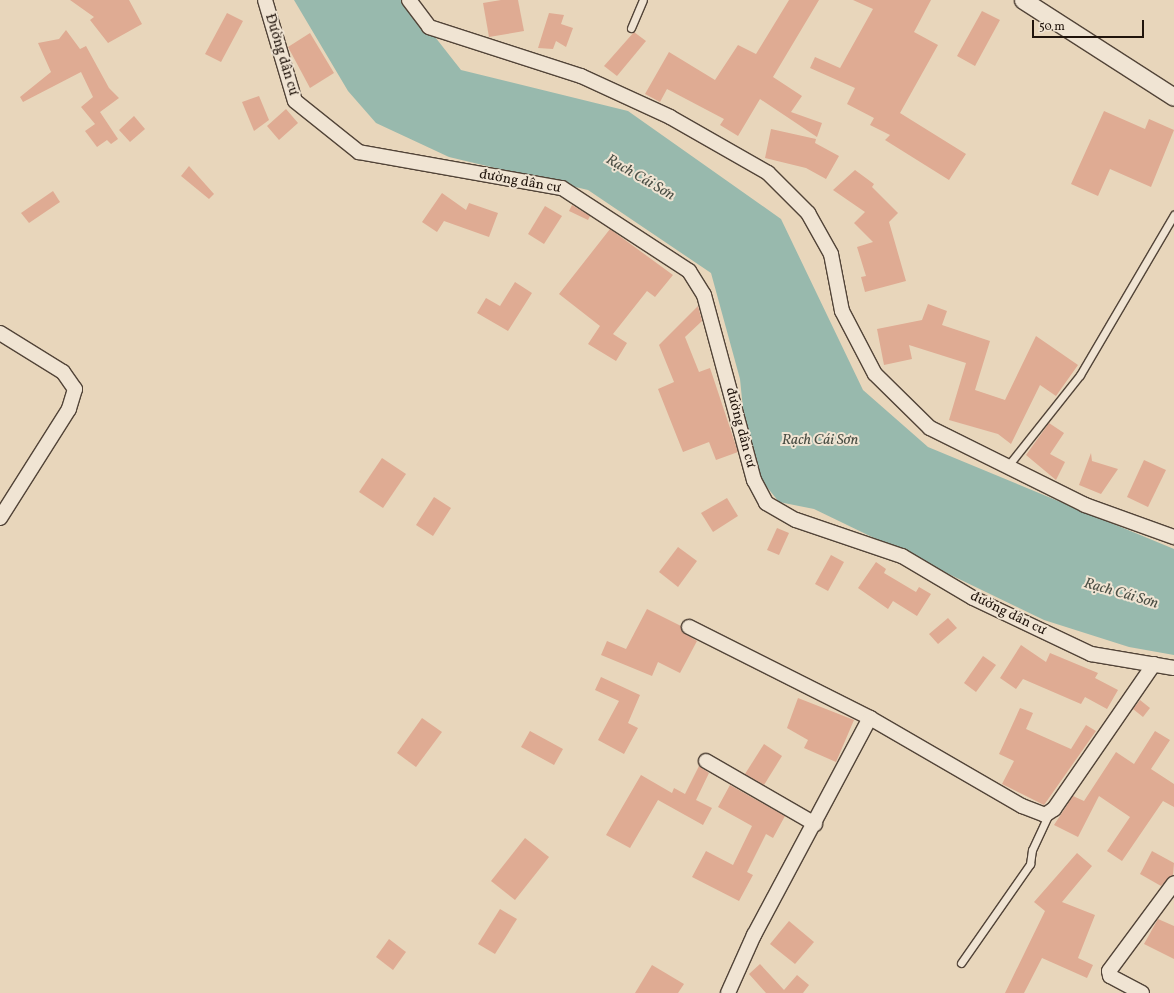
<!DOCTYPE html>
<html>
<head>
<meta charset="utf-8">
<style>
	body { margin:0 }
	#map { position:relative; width:1174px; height:993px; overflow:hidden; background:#e8d6bb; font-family:Vollkorn,serif }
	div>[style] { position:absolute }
	.water>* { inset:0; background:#98b9ad }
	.building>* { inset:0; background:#dfab93 }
	.roads { filter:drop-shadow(1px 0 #524438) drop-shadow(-1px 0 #524438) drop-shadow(0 1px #524438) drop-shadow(0 -1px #524438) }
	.service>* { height:7px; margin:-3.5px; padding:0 3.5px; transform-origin:3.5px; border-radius:3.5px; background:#f0e4d3 }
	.minor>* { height:14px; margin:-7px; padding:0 7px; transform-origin:7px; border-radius:7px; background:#f0e4d3 }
	.tertiary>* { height:17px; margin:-8.5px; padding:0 8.5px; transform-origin:8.5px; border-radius:8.5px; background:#f0e4d3 }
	span { translate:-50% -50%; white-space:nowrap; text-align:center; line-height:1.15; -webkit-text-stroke:4px #f0e4d3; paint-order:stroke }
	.street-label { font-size:14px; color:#20140c }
	.water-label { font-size:15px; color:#4a4e44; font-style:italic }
	.scale { position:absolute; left:1032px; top:20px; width:112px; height:18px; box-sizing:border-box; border:2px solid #20140c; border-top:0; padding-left:5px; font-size:12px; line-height:14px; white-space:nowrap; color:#20140c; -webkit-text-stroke:3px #f0e4d3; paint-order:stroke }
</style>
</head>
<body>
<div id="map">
	<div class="water">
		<div style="clip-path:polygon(294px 0,406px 0,461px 70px,628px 111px,781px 219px,863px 390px,928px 447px,1174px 549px,1174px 655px,1129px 647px,1044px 620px,814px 509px,779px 502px,758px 476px,743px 409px,740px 379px,711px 273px,588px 190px,449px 157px,376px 123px,348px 91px)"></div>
	</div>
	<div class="building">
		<div style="clip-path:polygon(70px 0,129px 0,142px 24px,108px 43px,90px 20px,94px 17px)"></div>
		<div style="clip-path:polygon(501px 0,518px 0,524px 31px,489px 37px,483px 3px)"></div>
		<div style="clip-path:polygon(789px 0,819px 0,773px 77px,802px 96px,791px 112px,822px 123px,817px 137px,760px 99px,738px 136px,720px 125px,724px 119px,667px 89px,660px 102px,645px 94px,669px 52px,715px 80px,738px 45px,756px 54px)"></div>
		<div style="clip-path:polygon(853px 0,931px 0,914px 32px,938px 45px,900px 113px,966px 154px,949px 180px,885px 140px,890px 135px,870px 125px,874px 118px,847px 104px,855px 88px,810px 68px,815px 57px,840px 68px,873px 9px)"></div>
		<div style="clip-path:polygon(982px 11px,1000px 20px,975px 66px,957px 56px)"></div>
		<div style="clip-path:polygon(227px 13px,243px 21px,221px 62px,205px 54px)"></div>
		<div style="clip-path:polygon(549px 13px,564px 15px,561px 24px,573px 28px,566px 47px,556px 41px,553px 49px,538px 48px)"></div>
		<div style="clip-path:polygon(66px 30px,80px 49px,86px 46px,109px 88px,119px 98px,100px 112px,118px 139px,111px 144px,107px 140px,97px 147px,85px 131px,95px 124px,81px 107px,93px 97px,81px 72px,23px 102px,20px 97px,51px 72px,38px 43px,59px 39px)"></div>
		<div style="clip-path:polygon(634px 32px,646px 41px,617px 76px,604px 66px)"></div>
		<div style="clip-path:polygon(310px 33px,334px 73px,310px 88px,288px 47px)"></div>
		<div style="clip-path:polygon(259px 96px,269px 120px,254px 131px,242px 102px)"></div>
		<div style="clip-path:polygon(286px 109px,298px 123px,279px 140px,267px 126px)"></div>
		<div style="clip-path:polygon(1104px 111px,1145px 129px,1149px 119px,1174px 130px,1151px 187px,1110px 169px,1098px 196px,1071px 184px)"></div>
		<div style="clip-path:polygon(134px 116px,145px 129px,130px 142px,119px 130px)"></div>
		<div style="clip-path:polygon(771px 129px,816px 139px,815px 143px,839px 156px,826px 179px,806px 168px,765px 158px)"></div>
		<div style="clip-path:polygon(189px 166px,214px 194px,209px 199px,181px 176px)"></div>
		<div style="clip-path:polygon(855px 170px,874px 184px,872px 187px,898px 213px,889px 222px,906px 281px,865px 292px,861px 277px,866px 276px,857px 247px,873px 242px,854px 223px,865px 212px,833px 190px)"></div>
		<div style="clip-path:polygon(53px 191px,60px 202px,29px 223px,21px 213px)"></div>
		<div style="clip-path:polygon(442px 193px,466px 210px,469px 203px,498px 213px,489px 237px,444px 221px,437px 232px,422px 222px)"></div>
		<div style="clip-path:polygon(572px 205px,590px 216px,588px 220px,569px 211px)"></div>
		<div style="clip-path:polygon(545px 206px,562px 216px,544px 244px,528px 234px)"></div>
		<div style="clip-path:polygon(610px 229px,673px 275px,655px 297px,647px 291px,613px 334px,627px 343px,616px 361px,588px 344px,600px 326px,559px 294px)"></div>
		<div style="clip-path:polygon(515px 282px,532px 293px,508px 331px,477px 313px,486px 298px,500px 306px)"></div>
		<div style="clip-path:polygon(928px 304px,947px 311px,942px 325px,990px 341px,975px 390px,1005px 400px,1036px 336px,1078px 365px,1056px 396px,1040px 385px,1011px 444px,998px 434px,949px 420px,966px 363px,909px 345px,912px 359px,884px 365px,877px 329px,922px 320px)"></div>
		<div style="clip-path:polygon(698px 306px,702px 321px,685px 337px,699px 372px,710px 368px,738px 452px,716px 460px,709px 442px,683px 452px,658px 389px,674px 382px,659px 345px)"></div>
		<div style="clip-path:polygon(1049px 423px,1064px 433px,1050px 454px,1065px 462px,1056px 480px,1026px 455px)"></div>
		<div style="clip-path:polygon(1091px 453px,1092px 461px,1118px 469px,1101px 494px,1079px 485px)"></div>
		<div style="clip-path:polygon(382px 458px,406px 474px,383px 508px,359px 492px)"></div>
		<div style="clip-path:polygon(1144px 460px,1166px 470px,1148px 507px,1127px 497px)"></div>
		<div style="clip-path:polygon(434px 497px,451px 508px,433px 536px,416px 525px)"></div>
		<div style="clip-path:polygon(727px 498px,738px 516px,713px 532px,701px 513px)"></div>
		<div style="clip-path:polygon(777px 528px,789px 533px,779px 555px,767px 550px)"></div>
		<div style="clip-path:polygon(678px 547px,697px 561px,678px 587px,659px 572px)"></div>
		<div style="clip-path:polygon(831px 555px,844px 562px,828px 591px,815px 584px)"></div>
		<div style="clip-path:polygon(876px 562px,886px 569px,884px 573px,916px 592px,919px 587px,931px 594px,917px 616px,893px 601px,888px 609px,858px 588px)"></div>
		<div style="clip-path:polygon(647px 609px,681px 626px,682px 632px,697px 641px,680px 673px,658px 662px,652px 676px,601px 655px,607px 641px,626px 649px)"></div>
		<div style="clip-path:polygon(948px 618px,957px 628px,938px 644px,929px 634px)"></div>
		<div style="clip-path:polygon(1021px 645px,1046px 662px,1050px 653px,1098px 673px,1095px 678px,1118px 690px,1107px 709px,1085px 697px,1081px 704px,1023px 679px,1016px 689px,1000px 678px)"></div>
		<div style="clip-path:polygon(983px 656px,996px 665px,976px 692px,964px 683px)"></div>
		<div style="clip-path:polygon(601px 677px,640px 695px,628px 723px,638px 728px,624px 754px,598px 740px,619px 701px,595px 690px)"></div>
		<div style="clip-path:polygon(798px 698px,854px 720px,836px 762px,804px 748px,808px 740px,787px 728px)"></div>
		<div style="clip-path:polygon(1140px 700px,1150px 708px,1143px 717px,1133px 709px)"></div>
		<div style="clip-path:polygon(1020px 708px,1033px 713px,1026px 729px,1071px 749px,1086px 725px,1096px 731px,1044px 805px,1002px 784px,1014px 761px,999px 754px)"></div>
		<div style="clip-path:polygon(422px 718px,442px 732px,416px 767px,397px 753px)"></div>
		<div style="clip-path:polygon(530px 731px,563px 749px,554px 765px,521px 747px)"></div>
		<div style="clip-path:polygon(1155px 731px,1170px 740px,1151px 769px,1174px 784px,1174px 807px,1163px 801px,1122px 861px,1107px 851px,1130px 817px,1099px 796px,1078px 837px,1054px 825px,1073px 796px,1084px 801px,1116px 752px,1134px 764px)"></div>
		<div style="clip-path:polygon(764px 744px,782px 756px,764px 785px,745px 774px)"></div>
		<div style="clip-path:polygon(699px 766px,709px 773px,696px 800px,712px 808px,703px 825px,658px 800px,630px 848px,606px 835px,641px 775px,672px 793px,674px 788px,685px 794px)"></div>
		<div style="clip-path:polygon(730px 785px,785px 816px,773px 838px,766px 834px,747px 872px,753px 875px,739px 901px,692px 877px,706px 851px,733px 865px,752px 826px,718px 807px)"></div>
		<div style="clip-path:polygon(525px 838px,549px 857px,515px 900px,491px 881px)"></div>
		<div style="clip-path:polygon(1152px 851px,1174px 863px,1173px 875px,1161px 886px,1140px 874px)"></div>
		<div style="clip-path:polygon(1077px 853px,1092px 866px,1062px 902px,1095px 915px,1078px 958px,1093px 965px,1087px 978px,1042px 958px,1024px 993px,1005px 993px,1045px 911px,1034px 902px)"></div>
		<div style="clip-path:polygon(500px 909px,517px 919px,495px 954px,478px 944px)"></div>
		<div style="clip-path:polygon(1158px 919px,1174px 926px,1174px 959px,1144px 944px)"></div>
		<div style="clip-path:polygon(789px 921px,814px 942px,795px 964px,770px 944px)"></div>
		<div style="clip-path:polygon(389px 939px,406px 952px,393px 970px,376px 957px)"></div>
		<div style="clip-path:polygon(760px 964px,784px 990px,797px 975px,809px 985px,803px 993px,766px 993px,749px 974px)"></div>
		<div style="clip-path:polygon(652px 965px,684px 984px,678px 993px,635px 993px)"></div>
	</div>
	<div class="roads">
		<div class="service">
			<div style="left:631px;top:28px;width:30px;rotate:-67deg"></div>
			<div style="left:1007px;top:467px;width:117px;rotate:-51.6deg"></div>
			<div style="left:1080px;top:375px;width:186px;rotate:-59.6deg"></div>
			<div style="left:961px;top:963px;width:121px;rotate:-55.1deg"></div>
			<div style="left:1030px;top:864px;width:14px;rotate:-82deg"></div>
			<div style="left:1032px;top:850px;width:38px;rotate:-65deg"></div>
		</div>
		<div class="minor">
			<div style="left:265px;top:0;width:105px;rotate:73.5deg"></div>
			<div style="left:295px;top:101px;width:82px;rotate:38.6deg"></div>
			<div style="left:359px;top:152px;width:206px;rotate:10.1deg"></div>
			<div style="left:562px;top:188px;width:152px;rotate:33.2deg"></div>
			<div style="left:689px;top:271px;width:28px;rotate:58deg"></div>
			<div style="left:704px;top:295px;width:192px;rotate:74.9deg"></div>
			<div style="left:754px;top:480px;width:26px;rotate:62deg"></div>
			<div style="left:766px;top:503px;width:34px;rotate:30deg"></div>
			<div style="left:796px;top:520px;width:112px;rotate:18.8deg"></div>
			<div style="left:902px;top:556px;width:82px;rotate:30.6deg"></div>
			<div style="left:973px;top:598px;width:131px;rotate:25.4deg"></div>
			<div style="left:1091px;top:654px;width:84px;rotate:9.6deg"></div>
			<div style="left:409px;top:0;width:34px;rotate:53deg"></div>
			<div style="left:429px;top:27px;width:160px;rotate:17.9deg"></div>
			<div style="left:581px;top:76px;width:98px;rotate:24.7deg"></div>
			<div style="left:670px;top:117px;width:113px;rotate:29.7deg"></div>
			<div style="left:768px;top:173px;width:57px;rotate:45deg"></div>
			<div style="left:808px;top:213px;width:47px;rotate:60.7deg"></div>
			<div style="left:831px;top:254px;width:58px;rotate:79.1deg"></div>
			<div style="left:842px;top:311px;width:71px;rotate:62.4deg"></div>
			<div style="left:875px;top:374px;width:77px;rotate:44.5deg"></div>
			<div style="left:930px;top:428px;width:173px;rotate:26.4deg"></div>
			<div style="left:1085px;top:505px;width:95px;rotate:19.8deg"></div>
			<div style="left:0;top:333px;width:74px;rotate:31.8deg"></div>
			<div style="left:63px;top:372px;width:21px;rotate:55deg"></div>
			<div style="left:75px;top:389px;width:21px;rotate:107deg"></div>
			<div style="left:69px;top:409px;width:129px;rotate:122.3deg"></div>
			<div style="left:689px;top:627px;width:203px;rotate:26.7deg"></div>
			<div style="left:706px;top:761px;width:126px;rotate:30deg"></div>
			<div style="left:728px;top:993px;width:64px;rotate:-65.9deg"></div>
			<div style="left:754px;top:935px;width:246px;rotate:-61.9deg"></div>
			<div style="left:870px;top:718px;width:176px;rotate:30.1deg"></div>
			<div style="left:1022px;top:806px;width:25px;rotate:21deg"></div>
			<div style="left:1045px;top:815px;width:11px;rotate:-34deg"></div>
			<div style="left:1054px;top:809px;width:176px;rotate:-55.4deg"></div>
			<div style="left:1142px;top:993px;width:36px;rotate:-152deg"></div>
			<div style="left:1110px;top:976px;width:5px;rotate:-101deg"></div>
			<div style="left:1109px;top:971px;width:109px;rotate:-53.5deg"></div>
		</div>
		<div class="tertiary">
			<div style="left:1023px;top:0;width:179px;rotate:32.7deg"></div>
		</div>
	</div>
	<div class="street-label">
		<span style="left:281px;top:55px;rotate:73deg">Đường dân cư</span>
		<span style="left:520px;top:182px;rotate:10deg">đường dân cư</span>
		<span style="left:740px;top:428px;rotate:75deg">đường dân cư</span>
		<span style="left:1008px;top:614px;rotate:26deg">đường dân cư</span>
	</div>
	<div class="water-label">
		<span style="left:640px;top:178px;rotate:30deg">Rạch Cái Sơn</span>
		<span style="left:820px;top:441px">Rạch Cái Sơn</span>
		<span style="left:1121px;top:594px;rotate:16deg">Rạch Cái Sơn</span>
	</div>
	<div class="scale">50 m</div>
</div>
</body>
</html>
